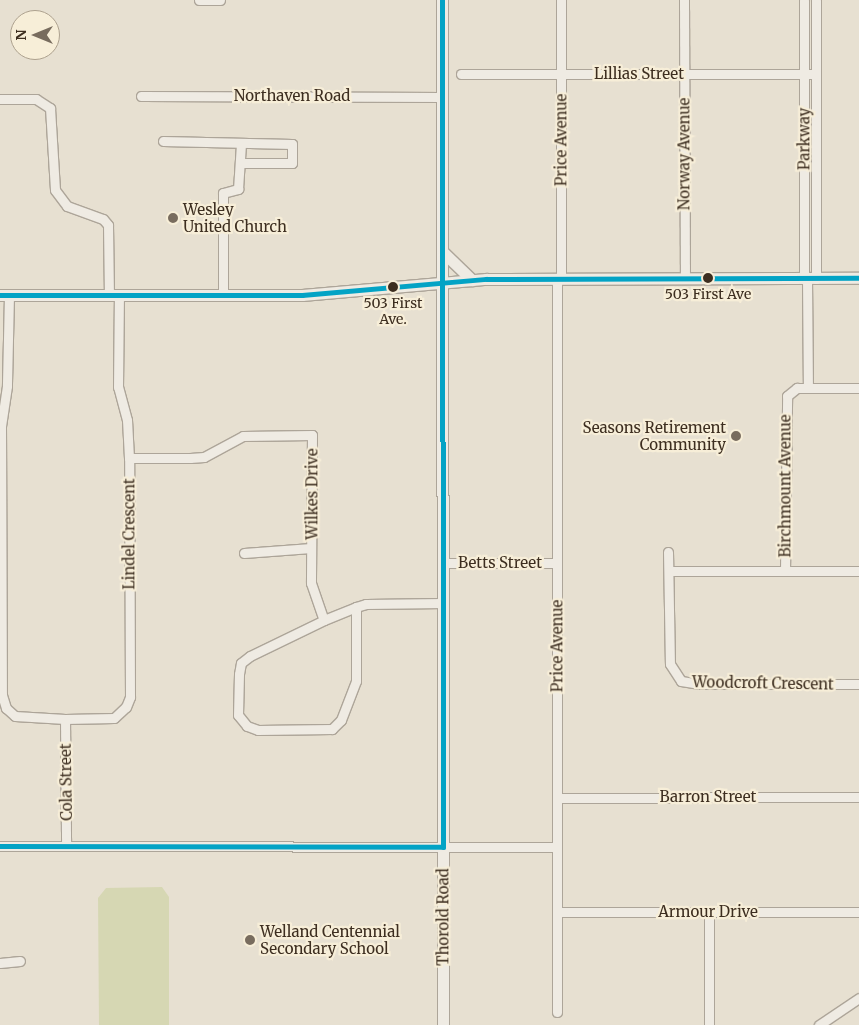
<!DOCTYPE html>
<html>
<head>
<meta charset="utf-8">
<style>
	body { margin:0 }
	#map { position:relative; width:859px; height:1025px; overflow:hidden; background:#e7e0d1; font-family:Merriweather,serif }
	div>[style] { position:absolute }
	.green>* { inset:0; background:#d6d7b3 }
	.roads { filter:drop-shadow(1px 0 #ada599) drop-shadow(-1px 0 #ada599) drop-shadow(0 1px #ada599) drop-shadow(0 -1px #ada599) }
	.minor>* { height:9px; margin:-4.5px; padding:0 4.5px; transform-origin:4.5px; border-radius:4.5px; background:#efebe3 }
	.tertiary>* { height:11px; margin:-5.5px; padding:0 5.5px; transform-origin:5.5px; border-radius:5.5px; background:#efebe3 }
	.bus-1>* { height:5px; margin:-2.5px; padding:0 2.5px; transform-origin:2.5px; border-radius:2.5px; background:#03a3c5 }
	.dots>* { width:14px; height:14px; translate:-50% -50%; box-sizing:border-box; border:2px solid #f7eed8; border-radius:50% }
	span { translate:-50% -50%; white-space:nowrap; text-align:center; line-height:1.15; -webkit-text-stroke:4.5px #f7eed8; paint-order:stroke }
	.bus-label { font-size:14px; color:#3d2e20 }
	.street-label { font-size:15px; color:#3d2e20 }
	.poi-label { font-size:15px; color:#3d2e20 }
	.left { translate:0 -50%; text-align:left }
	.right { translate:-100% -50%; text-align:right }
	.north { position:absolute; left:10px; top:10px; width:50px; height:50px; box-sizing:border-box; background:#f7eed8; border:1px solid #ada18e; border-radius:50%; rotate:270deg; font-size:14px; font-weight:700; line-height:20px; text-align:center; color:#3d2e20 }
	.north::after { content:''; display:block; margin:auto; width:18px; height:22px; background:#786c5e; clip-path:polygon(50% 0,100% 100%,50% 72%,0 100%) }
</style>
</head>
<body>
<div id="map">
	<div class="green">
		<div style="clip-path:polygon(162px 887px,169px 897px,169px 1025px,99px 1025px,98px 898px,106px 888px)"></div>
	</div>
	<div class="roads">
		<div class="minor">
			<div style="left:199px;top:0;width:21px"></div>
			<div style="left:684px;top:0;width:279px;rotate:89.8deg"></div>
			<div style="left:804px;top:0;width:279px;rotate:90deg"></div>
			<div style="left:816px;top:0;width:279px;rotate:90deg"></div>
			<div style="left:461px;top:74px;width:355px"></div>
			<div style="left:141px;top:96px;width:302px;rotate:0.2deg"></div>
			<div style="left:0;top:99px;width:36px"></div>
			<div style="left:36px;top:99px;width:17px;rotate:33deg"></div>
			<div style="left:50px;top:108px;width:82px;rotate:86.5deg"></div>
			<div style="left:55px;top:190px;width:20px;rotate:53deg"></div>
			<div style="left:67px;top:206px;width:38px;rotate:20deg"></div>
			<div style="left:103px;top:219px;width:8px;rotate:50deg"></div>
			<div style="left:108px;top:225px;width:70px;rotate:89.2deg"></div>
			<div style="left:163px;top:141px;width:129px;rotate:1.3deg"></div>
			<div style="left:292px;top:144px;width:19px;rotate:90deg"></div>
			<div style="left:292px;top:163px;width:51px;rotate:180deg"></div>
			<div style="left:561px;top:279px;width:279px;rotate:-90deg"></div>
			<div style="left:807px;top:279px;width:109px;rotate:89.5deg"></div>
			<div style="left:9px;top:295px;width:91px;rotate:91.3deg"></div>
			<div style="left:7px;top:386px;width:40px;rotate:98.5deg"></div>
			<div style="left:1px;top:426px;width:269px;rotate:89.8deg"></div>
			<div style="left:2px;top:695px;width:14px;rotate:73deg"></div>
			<div style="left:6px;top:708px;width:12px;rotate:42deg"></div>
			<div style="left:15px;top:716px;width:50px;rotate:3.4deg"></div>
			<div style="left:65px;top:719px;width:49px;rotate:-1.2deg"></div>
			<div style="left:114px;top:718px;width:16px;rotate:-43deg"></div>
			<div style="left:126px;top:707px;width:11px;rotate:-68deg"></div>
			<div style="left:130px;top:697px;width:239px;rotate:-90.2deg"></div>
			<div style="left:129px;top:458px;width:38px;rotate:-93deg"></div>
			<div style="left:127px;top:420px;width:34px;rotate:-105deg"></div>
			<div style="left:118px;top:387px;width:92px;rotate:-89.4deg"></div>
			<div style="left:223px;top:295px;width:102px;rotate:-90deg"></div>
			<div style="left:223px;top:193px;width:16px;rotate:-15deg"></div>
			<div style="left:238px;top:189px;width:45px;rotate:-86.2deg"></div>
			<div style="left:129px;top:458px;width:61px"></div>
			<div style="left:190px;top:458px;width:14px;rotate:-4deg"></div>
			<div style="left:204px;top:457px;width:44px;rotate:-28.3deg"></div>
			<div style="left:243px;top:436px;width:69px;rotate:-0.8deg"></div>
			<div style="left:312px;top:435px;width:148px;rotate:90.4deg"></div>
			<div style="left:311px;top:583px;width:39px;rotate:71deg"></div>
			<div style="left:668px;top:552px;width:112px;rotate:89deg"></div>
			<div style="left:670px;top:664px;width:20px;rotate:57deg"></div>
			<div style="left:681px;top:681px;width:19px;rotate:9deg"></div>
			<div style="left:700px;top:684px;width:159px"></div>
			<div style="left:244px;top:553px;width:67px;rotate:-4.3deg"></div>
			<div style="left:443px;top:563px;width:114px"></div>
			<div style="left:670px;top:571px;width:189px"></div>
			<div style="left:785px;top:571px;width:175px;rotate:-89.3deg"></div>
			<div style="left:787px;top:396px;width:13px;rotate:-39deg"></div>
			<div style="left:797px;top:388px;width:62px"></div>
			<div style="left:356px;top:607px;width:74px;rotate:90deg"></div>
			<div style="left:356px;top:681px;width:42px;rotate:111deg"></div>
			<div style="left:341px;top:720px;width:13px;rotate:135deg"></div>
			<div style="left:332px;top:729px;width:74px;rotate:179.2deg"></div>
			<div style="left:258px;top:730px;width:12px;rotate:-160deg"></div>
			<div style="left:247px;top:726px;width:14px;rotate:-129deg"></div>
			<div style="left:238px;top:715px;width:41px;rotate:-88.6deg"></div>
			<div style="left:239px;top:674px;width:11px;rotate:-80deg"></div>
			<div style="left:241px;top:663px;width:11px;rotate:-38deg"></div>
			<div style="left:250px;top:656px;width:82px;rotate:-25.9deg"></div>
			<div style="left:324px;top:620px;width:35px;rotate:-22deg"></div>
			<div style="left:356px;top:607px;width:10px;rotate:-17deg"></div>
			<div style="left:366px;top:604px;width:77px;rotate:-0.7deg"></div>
			<div style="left:65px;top:719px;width:126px;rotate:89.5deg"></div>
			<div style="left:557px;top:798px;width:302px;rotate:-0.2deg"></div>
			<div style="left:0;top:846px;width:557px;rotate:0.1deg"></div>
			<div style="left:557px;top:912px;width:302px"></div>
			<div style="left:709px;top:913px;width:112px;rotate:90deg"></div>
			<div style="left:0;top:963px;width:20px;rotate:-6deg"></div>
			<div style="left:557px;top:1012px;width:733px;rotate:-90deg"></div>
			<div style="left:819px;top:1025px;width:48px;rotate:-34deg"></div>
		</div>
		<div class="tertiary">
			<div style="left:442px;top:0;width:1025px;rotate:89.94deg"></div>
			<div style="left:444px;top:253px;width:39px;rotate:44deg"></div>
			<div style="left:0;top:295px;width:302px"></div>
			<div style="left:302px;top:295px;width:185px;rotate:-5deg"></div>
			<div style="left:486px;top:279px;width:373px;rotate:-0.2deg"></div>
		</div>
	</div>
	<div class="bus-1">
		<div style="left:0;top:295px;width:302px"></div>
		<div style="left:302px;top:295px;width:185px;rotate:-5deg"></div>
		<div style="left:486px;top:279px;width:373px;rotate:-0.2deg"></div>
		<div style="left:0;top:846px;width:443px;rotate:0.1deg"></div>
		<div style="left:443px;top:847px;width:847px;rotate:-90.07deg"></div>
	</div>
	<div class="dots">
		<div style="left:173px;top:218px;background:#786c5e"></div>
		<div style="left:708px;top:278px;background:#3d2e20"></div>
		<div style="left:393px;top:287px;background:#3d2e20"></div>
		<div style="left:736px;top:436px;background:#786c5e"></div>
		<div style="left:250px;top:940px;background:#786c5e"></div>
	</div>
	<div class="bus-label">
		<span style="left:708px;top:294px">503 First Ave</span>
		<span style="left:393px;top:311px">503 First<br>Ave.</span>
	</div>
	<div class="street-label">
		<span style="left:639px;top:74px">Lillias Street</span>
		<span style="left:292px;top:96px">Northaven Road</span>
		<span style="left:804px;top:139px;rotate:-90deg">Parkway</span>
		<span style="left:561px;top:140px;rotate:-90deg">Price Avenue</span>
		<span style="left:684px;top:154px;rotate:-90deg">Norway Avenue</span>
		<span style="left:785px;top:486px;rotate:-90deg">Birchmount Avenue</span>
		<span style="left:312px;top:494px;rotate:-90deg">Wilkes Drive</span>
		<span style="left:129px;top:534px;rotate:-90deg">Lindel Crescent</span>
		<span style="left:500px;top:563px">Betts Street</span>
		<span style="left:557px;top:646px;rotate:-90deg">Price Avenue</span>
		<span style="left:763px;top:683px;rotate:1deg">Woodcroft Crescent</span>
		<span style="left:66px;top:782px;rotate:-91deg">Cola Street</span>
		<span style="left:708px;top:797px">Barron Street</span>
		<span style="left:708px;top:912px">Armour Drive</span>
		<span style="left:443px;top:917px;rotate:-90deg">Thorold Road</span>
	</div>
	<div class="poi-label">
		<span class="left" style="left:183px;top:218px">Wesley<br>United Church</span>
		<span class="right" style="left:726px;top:436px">Seasons Retirement<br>Community</span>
		<span class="left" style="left:260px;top:940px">Welland Centennial<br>Secondary School</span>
	</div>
	<div class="north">N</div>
</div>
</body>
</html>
